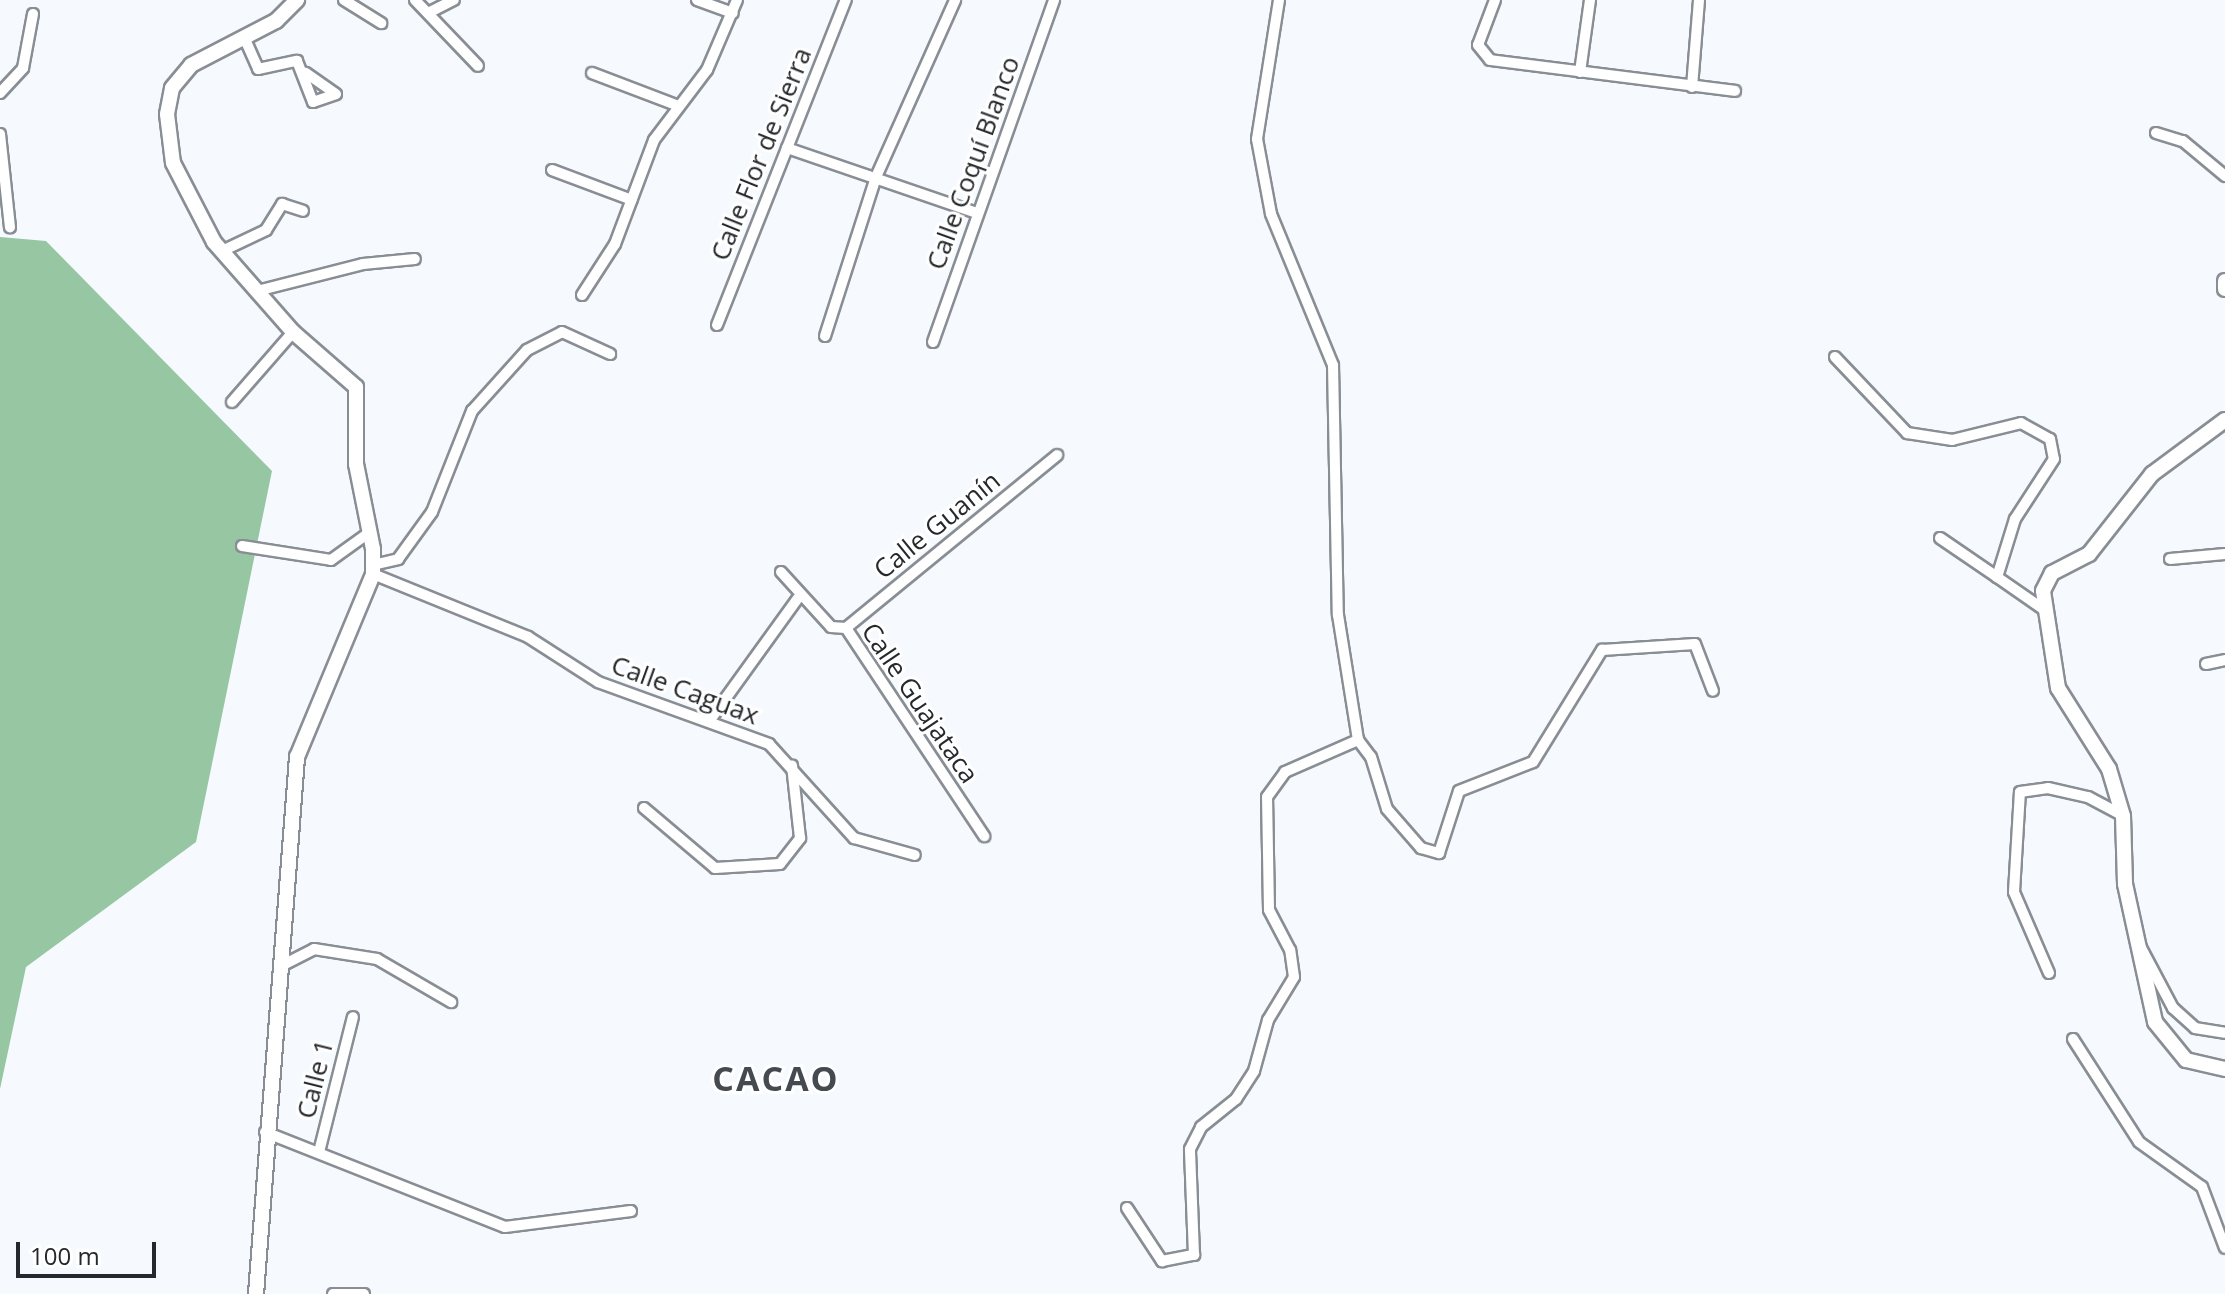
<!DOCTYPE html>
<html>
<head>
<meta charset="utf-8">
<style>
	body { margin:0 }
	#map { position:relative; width:2225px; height:1294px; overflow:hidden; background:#f6fafe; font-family:"Open Sans",sans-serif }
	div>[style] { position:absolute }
	.forest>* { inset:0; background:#96c6a2 }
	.roads { filter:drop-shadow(2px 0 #898e95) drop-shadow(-2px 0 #898e95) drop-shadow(0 2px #898e95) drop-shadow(0 -2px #898e95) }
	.street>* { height:10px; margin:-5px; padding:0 5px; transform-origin:5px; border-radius:5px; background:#fff }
	.secondary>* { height:14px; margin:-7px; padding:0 7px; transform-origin:7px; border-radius:7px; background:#fff }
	span { translate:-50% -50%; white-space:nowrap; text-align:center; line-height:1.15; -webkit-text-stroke:6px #fff; paint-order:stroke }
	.street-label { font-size:26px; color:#26292b }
	.district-label { font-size:34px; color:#454a50; font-weight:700; letter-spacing:2px }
	.scale { position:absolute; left:16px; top:1242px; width:140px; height:36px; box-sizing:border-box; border:4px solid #26292b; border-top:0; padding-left:10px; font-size:24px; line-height:28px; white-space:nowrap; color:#26292b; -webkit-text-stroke:6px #fff; paint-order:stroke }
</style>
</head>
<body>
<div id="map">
	<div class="forest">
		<div style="clip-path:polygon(0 237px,46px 241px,272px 471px,196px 842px,26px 967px,0 1089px)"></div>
	</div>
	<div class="roads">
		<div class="street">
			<div style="left:344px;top:0;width:44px;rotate:31.9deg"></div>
			<div style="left:415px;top:0;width:91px;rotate:46.3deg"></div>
			<div style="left:697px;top:0;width:38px;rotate:20deg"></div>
			<div style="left:1279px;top:0;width:141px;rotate:99deg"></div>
			<div style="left:1257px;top:139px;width:76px;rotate:79.4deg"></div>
			<div style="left:1271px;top:214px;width:163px;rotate:67.7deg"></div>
			<div style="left:1333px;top:365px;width:250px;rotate:88.9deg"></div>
			<div style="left:1338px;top:615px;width:127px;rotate:80.9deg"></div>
			<div style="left:1358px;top:740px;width:21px;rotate:53deg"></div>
			<div style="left:1371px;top:757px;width:54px;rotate:72.9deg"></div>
			<div style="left:1387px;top:809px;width:52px;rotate:48.9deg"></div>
			<div style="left:1421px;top:848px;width:19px;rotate:16deg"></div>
			<div style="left:1439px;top:853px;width:65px;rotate:-72.1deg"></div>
			<div style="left:1459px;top:791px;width:79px;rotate:-21.4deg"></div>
			<div style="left:1533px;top:762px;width:132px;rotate:-58.4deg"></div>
			<div style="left:1602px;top:650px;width:93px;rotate:-3.7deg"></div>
			<div style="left:1695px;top:644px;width:50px;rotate:69deg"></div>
			<div style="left:1495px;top:0;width:48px;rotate:110.7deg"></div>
			<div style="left:1478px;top:45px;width:19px;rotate:51deg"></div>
			<div style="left:1490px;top:60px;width:247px;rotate:7.2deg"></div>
			<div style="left:428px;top:13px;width:29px;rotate:-27deg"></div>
			<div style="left:244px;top:37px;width:35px;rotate:66deg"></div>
			<div style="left:258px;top:69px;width:40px;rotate:-12deg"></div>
			<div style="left:297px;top:61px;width:44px;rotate:68.7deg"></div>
			<div style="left:313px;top:102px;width:24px;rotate:-19deg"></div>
			<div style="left:336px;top:94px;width:37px;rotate:-145deg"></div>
			<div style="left:1580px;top:72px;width:73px;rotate:-82.1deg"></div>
			<div style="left:592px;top:73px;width:93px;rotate:20.8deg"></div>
			<div style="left:1692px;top:87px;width:87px;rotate:-85.4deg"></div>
			<div style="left:0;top:93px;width:34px;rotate:-47deg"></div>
			<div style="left:23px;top:68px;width:55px;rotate:-79.5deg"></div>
			<div style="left:2156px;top:133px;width:28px;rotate:17deg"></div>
			<div style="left:2183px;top:141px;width:55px;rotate:39.8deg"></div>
			<div style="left:0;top:134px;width:94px;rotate:83.9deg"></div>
			<div style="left:787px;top:148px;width:198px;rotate:18.9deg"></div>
			<div style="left:552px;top:170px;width:85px;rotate:20.6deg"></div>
			<div style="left:222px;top:251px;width:49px;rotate:-25.5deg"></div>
			<div style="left:266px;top:230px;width:31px;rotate:-58deg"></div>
			<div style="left:282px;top:204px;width:22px;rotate:18deg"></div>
			<div style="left:257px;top:291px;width:109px;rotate:-14.3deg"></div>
			<div style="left:363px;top:264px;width:52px;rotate:-5.5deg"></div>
			<div style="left:582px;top:295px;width:61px;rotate:-57.1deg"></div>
			<div style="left:615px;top:244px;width:111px;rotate:-69.4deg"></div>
			<div style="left:654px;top:140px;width:88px;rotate:-52.9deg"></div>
			<div style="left:707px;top:70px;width:76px;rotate:-66.8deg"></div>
			<div style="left:717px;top:325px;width:350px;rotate:-68.4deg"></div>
			<div style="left:825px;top:336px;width:167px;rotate:-72.2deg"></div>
			<div style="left:876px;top:177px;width:194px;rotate:-65.9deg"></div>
			<div style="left:933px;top:342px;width:363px;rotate:-70.5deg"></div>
			<div style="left:1835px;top:357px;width:105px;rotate:46.5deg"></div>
			<div style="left:1907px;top:433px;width:46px;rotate:8.8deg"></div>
			<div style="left:1952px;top:440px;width:71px;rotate:-13.8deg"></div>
			<div style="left:2021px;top:423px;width:33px;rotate:29deg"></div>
			<div style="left:2050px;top:439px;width:20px;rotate:79deg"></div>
			<div style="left:2054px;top:459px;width:72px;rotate:123deg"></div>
			<div style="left:2015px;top:519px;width:61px;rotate:107.2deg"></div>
			<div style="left:1997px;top:577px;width:56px;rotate:34.8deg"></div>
			<div style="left:232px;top:402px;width:93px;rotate:-48.9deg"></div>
			<div style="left:1940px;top:538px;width:69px;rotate:34.4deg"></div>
			<div style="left:242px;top:546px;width:90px;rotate:8.9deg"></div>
			<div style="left:331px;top:560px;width:48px;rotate:-35.7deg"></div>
			<div style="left:2170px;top:559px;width:55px;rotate:-5.2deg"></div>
			<div style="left:373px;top:565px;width:26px;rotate:-13deg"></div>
			<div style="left:398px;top:559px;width:58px;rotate:-54.1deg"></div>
			<div style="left:432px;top:512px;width:109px;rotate:-68.4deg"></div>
			<div style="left:472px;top:411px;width:82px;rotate:-48deg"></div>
			<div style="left:527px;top:350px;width:39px;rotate:-27deg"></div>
			<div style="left:562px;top:332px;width:53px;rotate:24.6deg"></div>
			<div style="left:781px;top:572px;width:74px;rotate:47.7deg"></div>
			<div style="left:831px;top:627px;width:15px;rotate:4deg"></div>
			<div style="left:846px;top:628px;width:250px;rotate:56.4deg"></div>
			<div style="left:373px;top:574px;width:167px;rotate:22.1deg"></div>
			<div style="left:528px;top:637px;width:83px;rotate:32.7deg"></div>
			<div style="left:598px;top:682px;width:182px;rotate:19.9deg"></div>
			<div style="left:769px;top:744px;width:127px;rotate:47.9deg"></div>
			<div style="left:854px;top:838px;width:63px;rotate:15.6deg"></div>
			<div style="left:846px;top:628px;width:273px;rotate:-39.3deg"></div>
			<div style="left:2206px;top:664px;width:19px;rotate:-12deg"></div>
			<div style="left:710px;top:720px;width:150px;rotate:-54.2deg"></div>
			<div style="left:644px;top:808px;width:93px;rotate:40.2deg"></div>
			<div style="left:715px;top:868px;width:65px;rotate:-3.5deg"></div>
			<div style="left:780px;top:864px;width:33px;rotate:-52deg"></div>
			<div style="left:800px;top:838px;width:73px;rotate:-96.3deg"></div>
			<div style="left:2138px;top:942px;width:75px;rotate:62.1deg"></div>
			<div style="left:2173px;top:1008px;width:30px;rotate:42deg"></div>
			<div style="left:2195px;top:1028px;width:30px;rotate:9deg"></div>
			<div style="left:285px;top:964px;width:33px;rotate:-27deg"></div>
			<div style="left:314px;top:949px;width:64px;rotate:9deg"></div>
			<div style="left:377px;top:959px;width:86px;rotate:30.2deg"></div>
			<div style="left:2049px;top:973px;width:88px;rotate:-113.4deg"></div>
			<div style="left:2014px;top:892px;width:100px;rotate:-86.6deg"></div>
			<div style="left:2020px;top:792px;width:28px;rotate:-8deg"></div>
			<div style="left:2048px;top:788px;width:41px;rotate:12.7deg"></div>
			<div style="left:2088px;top:797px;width:40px;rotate:28deg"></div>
			<div style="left:2073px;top:1039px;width:122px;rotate:57.3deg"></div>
			<div style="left:2139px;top:1142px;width:77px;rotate:35.5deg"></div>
			<div style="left:2202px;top:1187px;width:65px;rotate:69.3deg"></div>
			<div style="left:265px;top:1132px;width:258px;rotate:21.6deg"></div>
			<div style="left:505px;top:1227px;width:127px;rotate:-7.2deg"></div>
			<div style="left:319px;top:1152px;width:139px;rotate:-75.9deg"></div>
			<div style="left:1127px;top:1208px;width:64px;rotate:56.6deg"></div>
			<div style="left:1162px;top:1261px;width:33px;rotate:-11deg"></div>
			<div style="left:1194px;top:1255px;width:106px;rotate:-92.2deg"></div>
			<div style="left:1190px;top:1149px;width:25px;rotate:-63deg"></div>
			<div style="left:1201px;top:1127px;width:45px;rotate:-38.7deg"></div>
			<div style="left:1236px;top:1099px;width:33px;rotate:-57deg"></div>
			<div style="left:1254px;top:1071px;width:53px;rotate:-74.6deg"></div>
			<div style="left:1268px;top:1020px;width:50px;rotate:-58.8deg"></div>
			<div style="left:1294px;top:977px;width:27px;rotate:-98deg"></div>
			<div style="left:1290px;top:950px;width:45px;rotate:-117.7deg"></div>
			<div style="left:1269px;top:910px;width:113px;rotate:-91deg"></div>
			<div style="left:1267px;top:797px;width:31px;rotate:-54deg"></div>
			<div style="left:1285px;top:772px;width:80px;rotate:-23.7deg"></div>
			<div style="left:333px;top:1294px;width:31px"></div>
		</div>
		<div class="secondary">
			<div style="left:2225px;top:281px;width:8px;rotate:90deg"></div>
			<div style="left:2225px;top:420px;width:91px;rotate:143.5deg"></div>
			<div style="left:2152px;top:474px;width:102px;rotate:128.2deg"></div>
			<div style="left:2089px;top:554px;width:42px;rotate:152.8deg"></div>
			<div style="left:2052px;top:573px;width:20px;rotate:117deg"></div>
			<div style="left:2043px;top:591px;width:98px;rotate:81.2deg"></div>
			<div style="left:2058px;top:688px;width:96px;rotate:57.8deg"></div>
			<div style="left:2109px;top:769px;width:49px;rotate:73.4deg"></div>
			<div style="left:2123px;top:816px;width:68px;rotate:88.3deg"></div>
			<div style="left:2125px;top:884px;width:141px;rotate:77.7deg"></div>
			<div style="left:2155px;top:1022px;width:49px;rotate:50.8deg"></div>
			<div style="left:2186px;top:1060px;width:40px;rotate:13deg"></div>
			<div style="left:256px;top:1294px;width:539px;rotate:-85.63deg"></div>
			<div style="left:297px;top:757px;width:198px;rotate:-67.4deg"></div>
			<div style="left:373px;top:574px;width:25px;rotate:-90deg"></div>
			<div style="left:373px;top:549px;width:87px;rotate:-101.3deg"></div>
			<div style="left:356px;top:464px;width:77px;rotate:-90deg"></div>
			<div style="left:356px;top:387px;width:84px;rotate:-138.9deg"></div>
			<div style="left:293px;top:332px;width:120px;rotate:-131.3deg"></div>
			<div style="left:214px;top:242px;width:89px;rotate:-117.4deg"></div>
			<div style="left:173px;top:163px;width:49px;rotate:-97deg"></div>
			<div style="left:167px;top:114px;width:26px;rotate:-79deg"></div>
			<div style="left:172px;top:88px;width:30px;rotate:-50deg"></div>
			<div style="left:191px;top:65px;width:96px;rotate:-27.4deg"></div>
			<div style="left:276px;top:21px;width:30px;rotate:-45deg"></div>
		</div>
	</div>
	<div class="street-label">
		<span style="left:761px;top:154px;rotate:-68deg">Calle Flor de Sierra</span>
		<span style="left:973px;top:163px;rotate:-70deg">Calle Coquí Blanco</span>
		<span style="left:937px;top:525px;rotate:-39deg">Calle Guanín</span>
		<span style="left:685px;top:690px;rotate:20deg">Calle Caguax</span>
		<span style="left:920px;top:703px;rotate:56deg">Calle Guajataca</span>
		<span style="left:315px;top:1079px;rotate:-76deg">Calle 1</span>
	</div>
	<div class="district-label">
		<span style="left:776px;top:1079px">CACAO</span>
	</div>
	<div class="scale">100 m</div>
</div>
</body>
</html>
